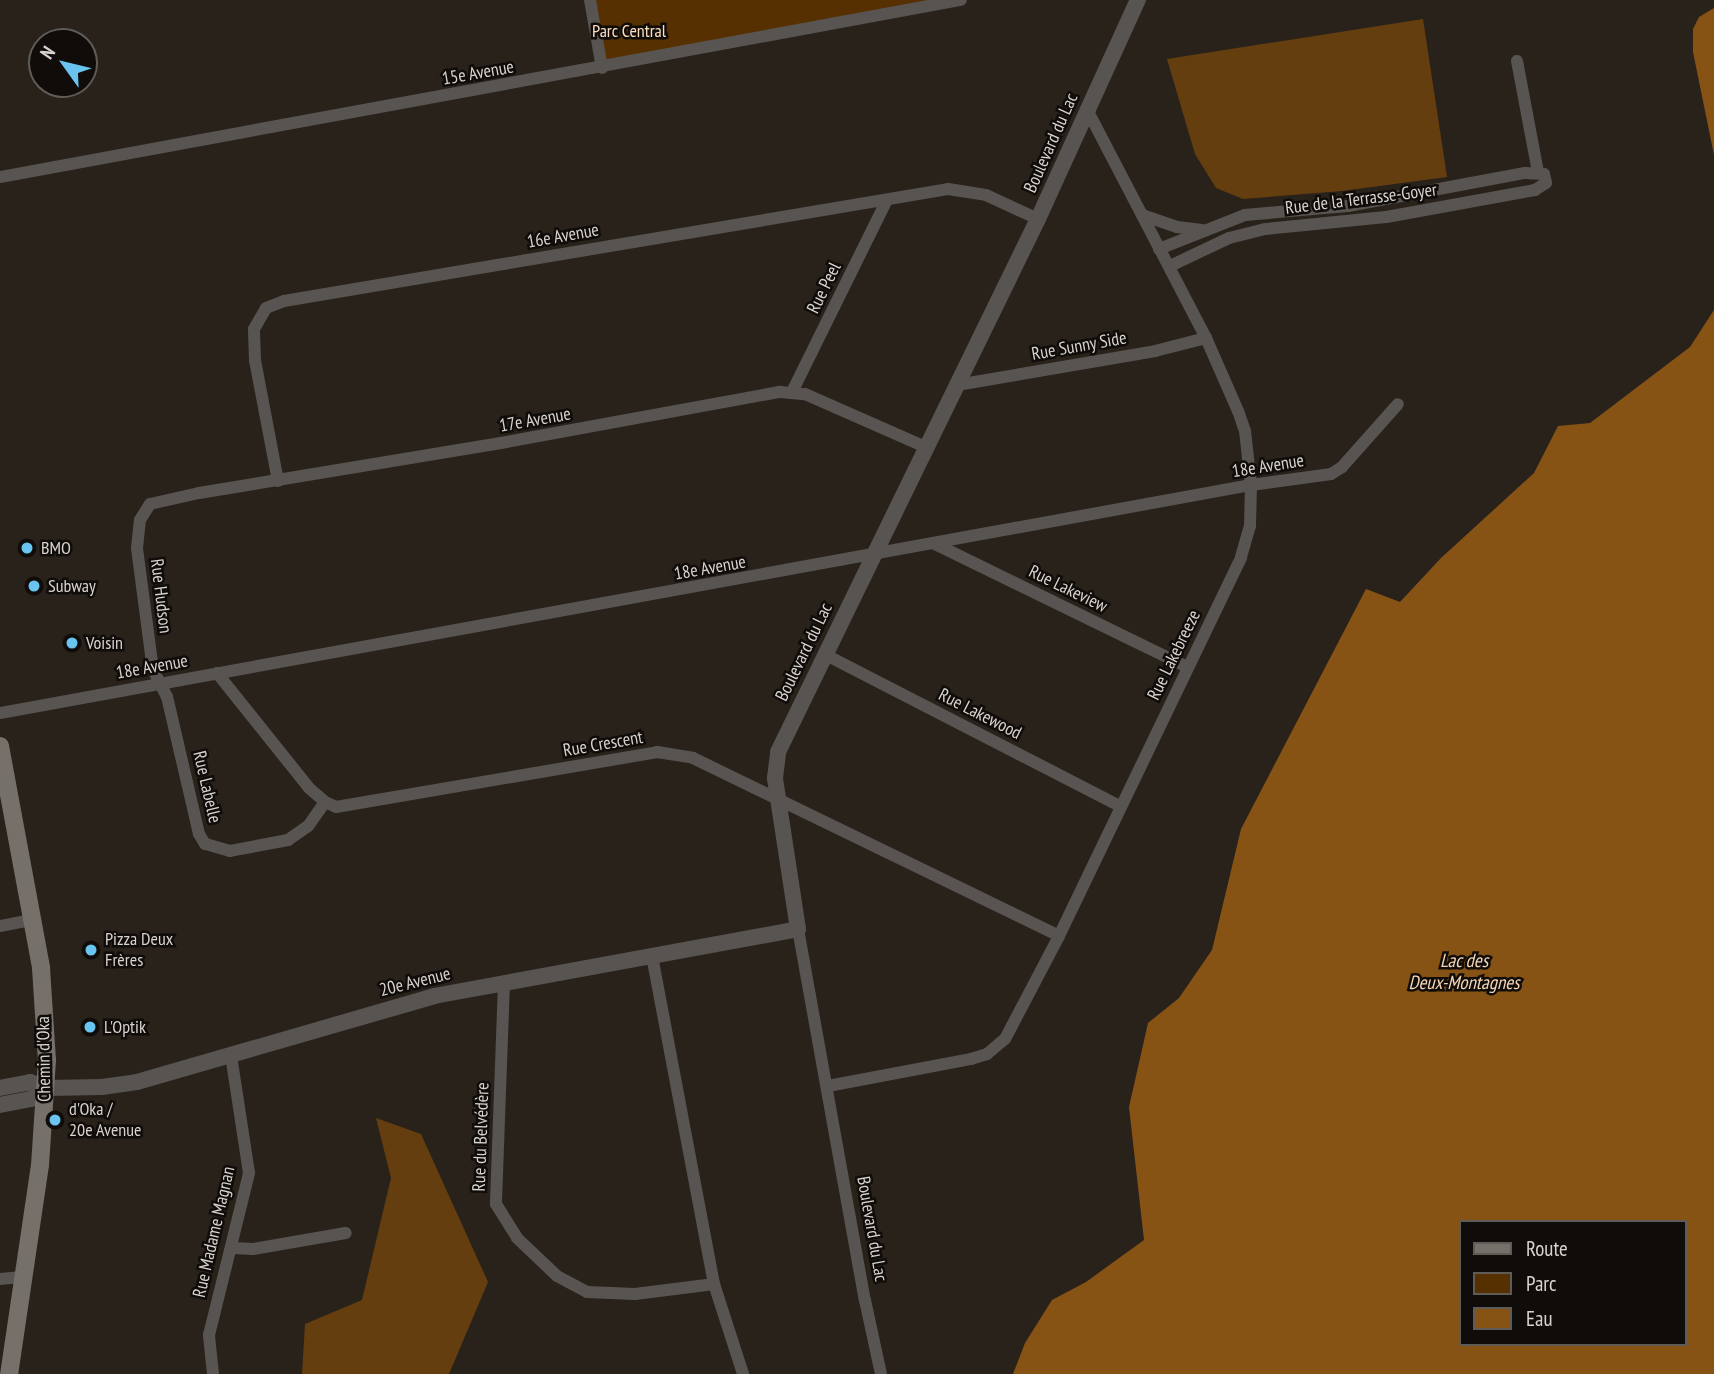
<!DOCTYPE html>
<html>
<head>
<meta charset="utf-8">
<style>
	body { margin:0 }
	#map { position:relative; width:1714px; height:1374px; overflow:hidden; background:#29221b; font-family:"PT Sans Narrow",sans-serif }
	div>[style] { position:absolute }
	.green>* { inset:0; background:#563000 }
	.forest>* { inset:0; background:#653e0f }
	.water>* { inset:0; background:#875314 }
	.minor>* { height:12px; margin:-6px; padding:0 6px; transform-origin:6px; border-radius:6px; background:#585451 }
	.tertiary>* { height:16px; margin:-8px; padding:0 8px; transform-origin:8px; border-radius:8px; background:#585451 }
	.secondary>* { height:18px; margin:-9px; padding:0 9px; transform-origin:9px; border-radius:9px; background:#76706a }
	.dots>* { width:19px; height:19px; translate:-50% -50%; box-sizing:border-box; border:4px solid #0f0c09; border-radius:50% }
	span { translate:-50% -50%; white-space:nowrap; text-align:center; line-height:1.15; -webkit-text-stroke:5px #0f0c09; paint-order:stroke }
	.park-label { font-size:18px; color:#fddec0 }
	.street-label { font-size:18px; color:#d8d3cf }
	.poi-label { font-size:18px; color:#d8d3cf }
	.left { translate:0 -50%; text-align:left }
	.water-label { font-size:19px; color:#f4d5b8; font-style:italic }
	.legend { position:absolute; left:1459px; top:1220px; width:228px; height:126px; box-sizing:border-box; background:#0f0c09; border:2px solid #5f5c58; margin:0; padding:9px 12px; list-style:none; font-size:21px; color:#d8d3cf }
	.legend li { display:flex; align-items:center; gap:14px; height:35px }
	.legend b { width:35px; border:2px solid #5f5c58 }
	.north { position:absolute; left:28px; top:28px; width:70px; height:70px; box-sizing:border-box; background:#0f0c09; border:2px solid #5f5c58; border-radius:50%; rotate:304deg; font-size:19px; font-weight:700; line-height:28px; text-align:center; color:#d8d3cf }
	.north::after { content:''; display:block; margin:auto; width:24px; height:32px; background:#69c4f0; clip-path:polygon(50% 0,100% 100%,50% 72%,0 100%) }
</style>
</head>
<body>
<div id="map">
	<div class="green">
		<div style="clip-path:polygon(591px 0,961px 0,602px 68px)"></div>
	</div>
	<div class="forest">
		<div style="clip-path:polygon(1423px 19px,1447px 177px,1342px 191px,1243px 199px,1216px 188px,1195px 154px,1167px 59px)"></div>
		<div style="clip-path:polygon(376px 1118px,421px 1134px,488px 1282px,449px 1374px,302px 1374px,305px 1324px,362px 1300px,391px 1178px)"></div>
	</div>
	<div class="water">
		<div style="clip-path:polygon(1714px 8px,1714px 155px,1693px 52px,1693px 29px,1699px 17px)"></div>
		<div style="clip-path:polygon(evenodd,1714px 310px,1714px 1374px,1013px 1374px,1025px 1343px,1052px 1300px,1086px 1282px,1144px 1240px,1129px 1107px,1148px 1023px,1179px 998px,1212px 950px,1241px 829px,1366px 589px,1400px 602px,1441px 558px,1534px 473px,1558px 426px,1590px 423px,1690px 347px,1714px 310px,1460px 1222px,1684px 1222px,1684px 1344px,1460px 1344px,1460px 1222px)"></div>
	</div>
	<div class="minor">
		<div style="left:590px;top:0;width:69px;rotate:80deg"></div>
		<div style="left:1517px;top:61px;width:113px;rotate:79.3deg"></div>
		<div style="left:0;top:177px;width:977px;rotate:-10.44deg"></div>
		<div style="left:1142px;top:215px;width:37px;rotate:19deg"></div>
		<div style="left:1177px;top:227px;width:25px;rotate:7deg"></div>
		<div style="left:1159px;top:249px;width:92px;rotate:-21.6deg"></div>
		<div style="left:1245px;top:215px;width:103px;rotate:-5deg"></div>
		<div style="left:1348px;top:206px;width:180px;rotate:-10.6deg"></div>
		<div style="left:1525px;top:173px;width:19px;rotate:3deg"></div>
		<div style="left:1544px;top:174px;width:9px;rotate:77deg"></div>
		<div style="left:1546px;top:183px;width:13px;rotate:148deg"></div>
		<div style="left:1535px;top:190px;width:151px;rotate:169.7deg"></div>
		<div style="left:1386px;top:217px;width:122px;rotate:174.3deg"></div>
		<div style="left:1265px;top:229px;width:37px;rotate:166deg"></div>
		<div style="left:1229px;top:238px;width:65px;rotate:154.6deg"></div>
		<div style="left:957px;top:385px;width:201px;rotate:-9.7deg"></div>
		<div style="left:1155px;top:351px;width:53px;rotate:-14.3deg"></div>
		<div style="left:792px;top:392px;width:214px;rotate:-63.7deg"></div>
		<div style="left:278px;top:481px;width:123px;rotate:-100.8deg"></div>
		<div style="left:255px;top:360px;width:31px;rotate:-92deg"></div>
		<div style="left:254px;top:329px;width:24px;rotate:-60deg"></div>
		<div style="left:266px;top:308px;width:19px;rotate:-21deg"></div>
		<div style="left:284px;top:301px;width:673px;rotate:-9.57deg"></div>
		<div style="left:948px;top:189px;width:38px;rotate:9deg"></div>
		<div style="left:986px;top:195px;width:57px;rotate:24.8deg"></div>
		<div style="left:933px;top:543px;width:283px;rotate:26deg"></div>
		<div style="left:824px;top:654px;width:333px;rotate:27.2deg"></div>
		<div style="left:217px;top:673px;width:147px;rotate:51.3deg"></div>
		<div style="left:309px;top:788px;width:21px;rotate:41deg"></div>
		<div style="left:325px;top:802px;width:12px;rotate:24deg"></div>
		<div style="left:336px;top:807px;width:326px;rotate:-9.7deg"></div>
		<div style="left:657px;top:752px;width:36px;rotate:9deg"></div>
		<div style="left:693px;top:758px;width:407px;rotate:25.9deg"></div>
		<div style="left:0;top:713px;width:1272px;rotate:-10.33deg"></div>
		<div style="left:1251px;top:485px;width:81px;rotate:-7.8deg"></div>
		<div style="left:1331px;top:474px;width:13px;rotate:-32deg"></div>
		<div style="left:1342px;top:467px;width:84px;rotate:-48.4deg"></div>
		<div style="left:325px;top:802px;width:29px;rotate:125deg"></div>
		<div style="left:308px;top:826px;width:24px;rotate:145deg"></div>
		<div style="left:288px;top:840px;width:59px;rotate:169.3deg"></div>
		<div style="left:230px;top:851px;width:26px;rotate:-164deg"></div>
		<div style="left:205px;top:844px;width:12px;rotate:-121deg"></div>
		<div style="left:199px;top:834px;width:141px;rotate:-103.1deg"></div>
		<div style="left:167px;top:697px;width:30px;rotate:-117deg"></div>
		<div style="left:153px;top:670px;width:123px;rotate:-97.5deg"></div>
		<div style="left:137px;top:548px;width:28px;rotate:-84deg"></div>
		<div style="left:140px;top:520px;width:19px;rotate:-58deg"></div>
		<div style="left:150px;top:504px;width:50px;rotate:-12.7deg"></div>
		<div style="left:199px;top:493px;width:306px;rotate:-9.4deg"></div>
		<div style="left:501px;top:443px;width:284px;rotate:-10.4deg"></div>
		<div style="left:780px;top:392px;width:25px;rotate:5deg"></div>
		<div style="left:805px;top:394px;width:131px;rotate:23.8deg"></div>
		<div style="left:0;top:926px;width:31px;rotate:-11deg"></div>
		<div style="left:798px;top:929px;width:377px;rotate:79.8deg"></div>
		<div style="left:865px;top:1300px;width:76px;rotate:77.8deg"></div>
		<div style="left:652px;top:956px;width:334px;rotate:79.3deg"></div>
		<div style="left:714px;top:1284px;width:95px;rotate:72.1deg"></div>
		<div style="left:504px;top:983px;width:221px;rotate:92.1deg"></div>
		<div style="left:496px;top:1204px;width:40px;rotate:58deg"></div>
		<div style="left:517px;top:1238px;width:55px;rotate:43.5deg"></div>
		<div style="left:557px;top:1276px;width:34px;rotate:28deg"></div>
		<div style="left:587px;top:1292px;width:48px;rotate:2.4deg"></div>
		<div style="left:635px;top:1294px;width:80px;rotate:-7.2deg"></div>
		<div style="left:828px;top:1086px;width:146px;rotate:-10.7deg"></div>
		<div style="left:971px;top:1059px;width:17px;rotate:-17deg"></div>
		<div style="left:987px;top:1054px;width:23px;rotate:-40deg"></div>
		<div style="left:1005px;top:1039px;width:116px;rotate:-62.3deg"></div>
		<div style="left:1059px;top:936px;width:420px;rotate:-64.3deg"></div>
		<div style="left:1241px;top:557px;width:32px;rotate:-74deg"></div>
		<div style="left:1250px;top:526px;width:41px;rotate:-88.6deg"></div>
		<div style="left:1251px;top:485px;width:54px;rotate:-96.3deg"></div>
		<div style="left:1245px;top:431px;width:21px;rotate:-109deg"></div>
		<div style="left:1238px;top:411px;width:80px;rotate:-113.7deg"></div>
		<div style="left:1206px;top:338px;width:258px;rotate:-117.5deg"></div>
		<div style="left:233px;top:1248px;width:20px;rotate:3deg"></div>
		<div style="left:253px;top:1249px;width:94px;rotate:-9.8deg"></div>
		<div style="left:0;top:1279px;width:25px;rotate:-5deg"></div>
		<div style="left:213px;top:1374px;width:39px;rotate:-96deg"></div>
		<div style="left:209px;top:1335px;width:167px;rotate:-76.1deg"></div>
		<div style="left:249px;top:1173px;width:118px;rotate:-98.7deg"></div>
	</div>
	<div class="tertiary">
		<div style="left:0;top:1088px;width:31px;rotate:-11deg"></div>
		<div style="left:30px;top:1082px;width:18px;rotate:19deg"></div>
		<div style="left:47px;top:1088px;width:55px;rotate:-1deg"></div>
		<div style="left:102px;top:1087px;width:35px;rotate:-8deg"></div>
		<div style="left:137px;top:1082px;width:309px;rotate:-16.1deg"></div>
		<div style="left:434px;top:996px;width:370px;rotate:-10.4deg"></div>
		<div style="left:798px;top:929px;width:153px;rotate:-98.7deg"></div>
		<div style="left:775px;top:778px;width:26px;rotate:-83deg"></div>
		<div style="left:778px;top:752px;width:593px;rotate:-64deg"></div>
		<div style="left:1038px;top:219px;width:241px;rotate:-65.5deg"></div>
		<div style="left:0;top:1105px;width:32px;rotate:-11deg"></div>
		<div style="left:31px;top:1099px;width:19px;rotate:-35deg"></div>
	</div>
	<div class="secondary">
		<div style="left:0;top:746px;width:226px;rotate:79.5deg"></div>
		<div style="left:41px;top:968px;width:92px;rotate:86.3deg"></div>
		<div style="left:47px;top:1060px;width:105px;rotate:93.8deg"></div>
		<div style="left:40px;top:1165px;width:211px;rotate:98.4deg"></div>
	</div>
	<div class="dots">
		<div style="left:27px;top:548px;background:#69c4f0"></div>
		<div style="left:34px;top:586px;background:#69c4f0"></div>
		<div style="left:72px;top:643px;background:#69c4f0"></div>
		<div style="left:91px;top:950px;background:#69c4f0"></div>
		<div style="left:90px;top:1027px;background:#69c4f0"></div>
		<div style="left:55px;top:1120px;background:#69c4f0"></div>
	</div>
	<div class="park-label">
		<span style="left:629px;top:31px">Parc Central</span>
	</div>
	<div class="street-label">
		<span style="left:478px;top:73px;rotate:-10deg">15e Avenue</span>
		<span style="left:1051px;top:143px;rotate:-66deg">Boulevard du Lac</span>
		<span style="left:1361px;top:199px;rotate:-7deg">Rue de la Terrasse-Goyer</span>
		<span style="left:563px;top:236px;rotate:-10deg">16e Avenue</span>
		<span style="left:824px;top:288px;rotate:-64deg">Rue Peel</span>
		<span style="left:1079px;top:346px;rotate:-10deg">Rue Sunny Side</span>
		<span style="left:535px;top:420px;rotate:-10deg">17e Avenue</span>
		<span style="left:1268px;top:466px;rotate:-9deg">18e Avenue</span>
		<span style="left:710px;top:568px;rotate:-10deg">18e Avenue</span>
		<span style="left:1068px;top:589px;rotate:26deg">Rue Lakeview</span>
		<span style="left:161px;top:596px;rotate:83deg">Rue Hudson</span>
		<span style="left:804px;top:652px;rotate:-64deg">Boulevard du Lac</span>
		<span style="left:1174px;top:655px;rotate:-64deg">Rue Lakebreeze</span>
		<span style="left:152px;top:667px;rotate:-10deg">18e Avenue</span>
		<span style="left:980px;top:714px;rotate:27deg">Rue Lakewood</span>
		<span style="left:603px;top:744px;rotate:-10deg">Rue Crescent</span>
		<span style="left:207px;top:787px;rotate:77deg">Rue Labelle</span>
		<span style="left:415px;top:982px;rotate:-14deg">20e Avenue</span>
		<span style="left:44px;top:1059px;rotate:-91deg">Chemin d'Oka</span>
		<span style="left:481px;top:1137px;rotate:-88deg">Rue du Belvédère</span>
		<span style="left:872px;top:1229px;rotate:80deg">Boulevard du Lac</span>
		<span style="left:214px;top:1232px;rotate:-77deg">Rue Madame Magnan</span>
	</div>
	<div class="poi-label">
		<span class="left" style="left:41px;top:548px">BMO</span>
		<span class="left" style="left:48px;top:586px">Subway</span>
		<span class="left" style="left:86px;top:643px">Voisin</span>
		<span class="left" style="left:105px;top:950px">Pizza Deux<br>Frères</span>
		<span class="left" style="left:104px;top:1027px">L'Optik</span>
		<span class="left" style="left:69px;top:1120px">d'Oka /<br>20e Avenue</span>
	</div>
	<div class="water-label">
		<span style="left:1464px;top:972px">Lac des<br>Deux-Montagnes</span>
	</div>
	<ul class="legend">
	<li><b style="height:9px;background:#76706a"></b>Route</li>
	<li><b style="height:19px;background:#563000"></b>Parc</li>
	<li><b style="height:19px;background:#875314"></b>Eau</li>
	</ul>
	<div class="north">N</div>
</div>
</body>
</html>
